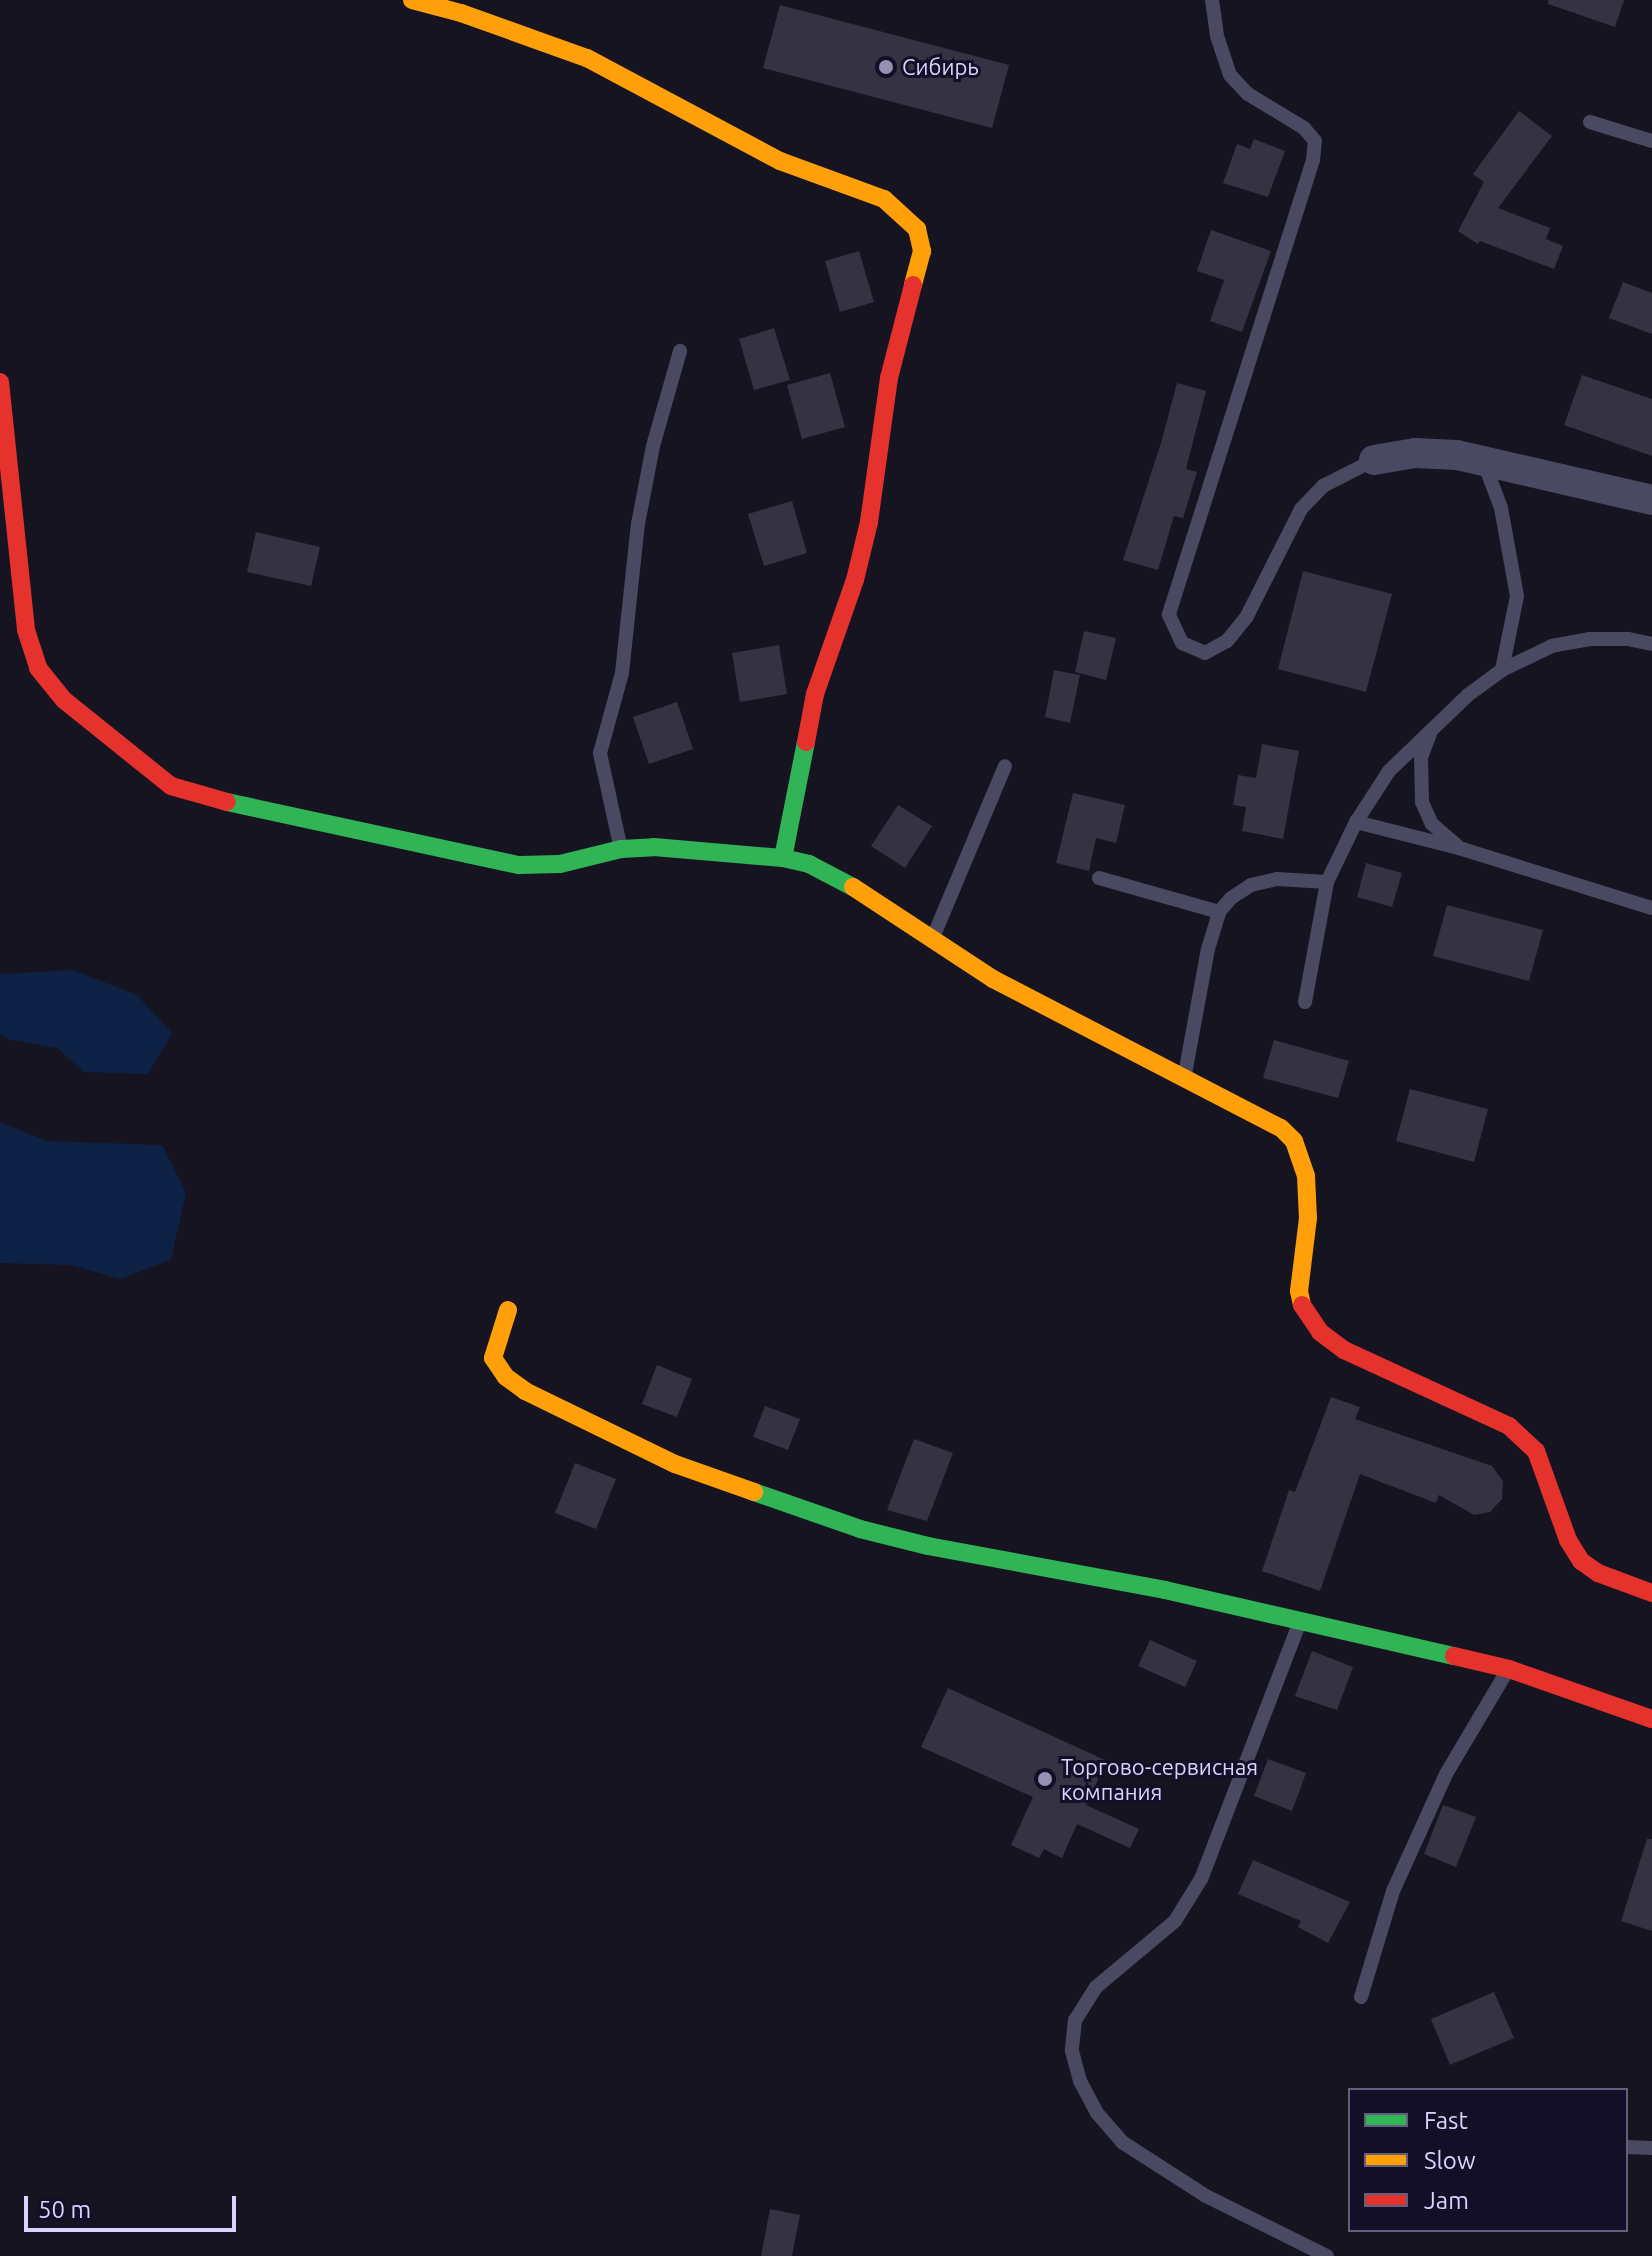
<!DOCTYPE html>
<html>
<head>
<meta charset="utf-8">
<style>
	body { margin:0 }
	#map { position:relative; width:1652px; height:2256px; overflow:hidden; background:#161421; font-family:Ubuntu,sans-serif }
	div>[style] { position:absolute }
	.water>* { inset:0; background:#0d2144 }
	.building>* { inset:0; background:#343243 }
	.lane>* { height:14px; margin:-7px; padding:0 7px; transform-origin:7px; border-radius:7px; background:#4a4962 }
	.street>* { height:30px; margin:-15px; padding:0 15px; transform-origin:15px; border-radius:15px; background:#4a4962 }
	.fast>* { height:18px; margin:-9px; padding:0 9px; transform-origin:9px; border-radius:9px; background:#30b455 }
	.slow>* { height:18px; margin:-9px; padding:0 9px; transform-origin:9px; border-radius:9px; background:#ff9f0a }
	.jam>* { height:18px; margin:-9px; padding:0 9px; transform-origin:9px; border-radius:9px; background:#e5322d }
	.dots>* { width:22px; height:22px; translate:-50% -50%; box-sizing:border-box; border:4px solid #130f26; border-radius:50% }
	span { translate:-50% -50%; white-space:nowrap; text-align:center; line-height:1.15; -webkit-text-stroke:6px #130f26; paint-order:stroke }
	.poi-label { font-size:22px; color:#d9d4ff }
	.left { translate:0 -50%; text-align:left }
	.legend { position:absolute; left:1348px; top:2088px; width:280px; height:144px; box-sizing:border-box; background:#130f26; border:2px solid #625e7d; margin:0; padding:10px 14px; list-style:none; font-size:24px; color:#d9d4ff }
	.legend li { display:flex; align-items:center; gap:16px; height:40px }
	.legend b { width:40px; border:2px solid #625e7d }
	.scale { position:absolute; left:24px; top:2196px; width:212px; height:36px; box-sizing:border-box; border:4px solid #d9d4ff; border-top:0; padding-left:10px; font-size:24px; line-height:28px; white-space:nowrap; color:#d9d4ff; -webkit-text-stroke:6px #130f26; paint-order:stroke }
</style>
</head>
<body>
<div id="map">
	<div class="water">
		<div style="clip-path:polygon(73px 970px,137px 995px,172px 1033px,148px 1074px,84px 1072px,57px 1048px,7px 1039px,0 1034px,0 974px)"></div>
		<div style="clip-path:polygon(0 1122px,47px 1141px,162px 1145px,186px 1193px,171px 1260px,120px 1279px,71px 1265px,0 1263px)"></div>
	</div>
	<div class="building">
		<div style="clip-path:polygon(1548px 0,1624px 0,1615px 27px,1548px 4px)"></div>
		<div style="clip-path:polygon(780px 5px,1009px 65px,992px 128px,763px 68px)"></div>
		<div style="clip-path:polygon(1519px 111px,1552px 136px,1498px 208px,1550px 228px,1546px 239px,1563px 246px,1554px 269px,1480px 241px,1478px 244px,1458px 231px,1484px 182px,1473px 174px)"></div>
		<div style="clip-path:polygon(1254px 139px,1285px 151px,1268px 197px,1223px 183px,1237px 144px,1250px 149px)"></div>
		<div style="clip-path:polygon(1211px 230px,1271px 251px,1242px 332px,1210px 321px,1224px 280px,1197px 271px)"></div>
		<div style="clip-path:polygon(859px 251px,874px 302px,840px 312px,825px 261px)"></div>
		<div style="clip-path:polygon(1623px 282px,1652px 293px,1652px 334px,1609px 318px)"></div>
		<div style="clip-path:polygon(774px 328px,790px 380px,754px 390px,739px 339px)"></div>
		<div style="clip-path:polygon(830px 373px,845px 427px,802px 439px,787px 385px)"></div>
		<div style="clip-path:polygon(1582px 375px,1652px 399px,1652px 456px,1564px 425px)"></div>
		<div style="clip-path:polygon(1177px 383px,1206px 391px,1186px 469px,1197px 472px,1183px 518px,1174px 516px,1158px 570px,1123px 560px,1161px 443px)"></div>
		<div style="clip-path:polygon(792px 501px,807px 553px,764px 566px,748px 514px)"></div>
		<div style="clip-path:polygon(256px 532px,320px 547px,311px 586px,247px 572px)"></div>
		<div style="clip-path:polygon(1303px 571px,1392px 594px,1366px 692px,1278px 669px)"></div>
		<div style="clip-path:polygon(1084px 631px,1116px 638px,1106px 680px,1075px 672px)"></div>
		<div style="clip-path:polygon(779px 645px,787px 694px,740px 702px,732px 653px)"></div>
		<div style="clip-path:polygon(1054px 670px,1080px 675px,1070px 723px,1045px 717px)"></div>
		<div style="clip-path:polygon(677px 702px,693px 749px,649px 764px,633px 717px)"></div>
		<div style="clip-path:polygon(1262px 744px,1299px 751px,1283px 839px,1242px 831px,1246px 807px,1233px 805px,1238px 775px,1256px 778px)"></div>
		<div style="clip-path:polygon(1073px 793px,1125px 805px,1116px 843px,1096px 838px,1089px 871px,1056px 863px)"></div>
		<div style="clip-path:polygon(898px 805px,932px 826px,905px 868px,871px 846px)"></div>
		<div style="clip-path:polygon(1366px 863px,1402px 873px,1392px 907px,1357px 897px)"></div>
		<div style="clip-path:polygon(1447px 905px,1543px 930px,1529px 981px,1433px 956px)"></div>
		<div style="clip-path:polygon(1274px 1040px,1349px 1061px,1338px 1098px,1263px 1078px)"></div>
		<div style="clip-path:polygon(1410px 1089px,1488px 1109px,1474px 1162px,1396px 1141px)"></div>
		<div style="clip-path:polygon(657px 1365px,692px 1379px,677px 1417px,642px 1404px)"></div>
		<div style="clip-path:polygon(1331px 1397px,1360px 1407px,1355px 1419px,1492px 1466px,1503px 1481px,1502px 1499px,1490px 1512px,1474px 1515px,1439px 1495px,1436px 1503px,1360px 1474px,1320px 1591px,1262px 1571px,1289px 1490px,1295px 1492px)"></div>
		<div style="clip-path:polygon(765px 1406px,800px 1419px,788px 1450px,753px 1437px)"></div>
		<div style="clip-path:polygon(914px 1439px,953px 1453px,927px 1521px,887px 1510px)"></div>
		<div style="clip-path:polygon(575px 1463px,616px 1479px,596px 1529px,555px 1513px)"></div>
		<div style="clip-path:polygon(1150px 1640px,1197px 1661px,1185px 1687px,1138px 1666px)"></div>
		<div style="clip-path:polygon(1312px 1651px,1353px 1667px,1337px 1710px,1295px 1696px)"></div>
		<div style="clip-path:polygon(948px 1688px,1107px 1761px,1086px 1805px,1139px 1829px,1130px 1848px,1077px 1824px,1062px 1858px,1044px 1849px,1039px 1858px,1011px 1845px,1033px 1797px,921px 1747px)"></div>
		<div style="clip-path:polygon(1268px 1759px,1306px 1773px,1292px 1811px,1254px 1796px)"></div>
		<div style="clip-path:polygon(1443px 1805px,1476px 1817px,1456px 1867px,1424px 1854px)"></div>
		<div style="clip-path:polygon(1647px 1839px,1652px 1839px,1652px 1931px,1621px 1921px)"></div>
		<div style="clip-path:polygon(1253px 1860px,1350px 1902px,1328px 1943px,1298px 1927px,1301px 1921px,1238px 1894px)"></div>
		<div style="clip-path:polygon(1494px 1992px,1514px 2038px,1450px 2065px,1431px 2019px)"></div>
		<div style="clip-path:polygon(770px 2209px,800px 2215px,792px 2256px,761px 2256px)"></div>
	</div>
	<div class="lane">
		<div style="left:1212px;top:0;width:36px;rotate:82deg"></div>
		<div style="left:1217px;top:36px;width:41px;rotate:71.6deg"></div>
		<div style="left:1230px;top:75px;width:26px;rotate:47deg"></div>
		<div style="left:1248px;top:94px;width:66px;rotate:31.3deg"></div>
		<div style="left:1304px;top:128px;width:17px;rotate:50deg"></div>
		<div style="left:1315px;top:141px;width:19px;rotate:96deg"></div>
		<div style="left:1313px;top:160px;width:477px;rotate:107.6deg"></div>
		<div style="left:1169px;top:615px;width:31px;rotate:65deg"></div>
		<div style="left:1182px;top:643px;width:25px;rotate:23deg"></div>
		<div style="left:1205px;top:653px;width:25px;rotate:-29deg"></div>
		<div style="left:1227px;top:641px;width:32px;rotate:-51deg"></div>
		<div style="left:1247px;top:616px;width:120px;rotate:-63.2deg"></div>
		<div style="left:1301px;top:509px;width:32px;rotate:-46deg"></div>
		<div style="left:1323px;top:486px;width:57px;rotate:-27deg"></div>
		<div style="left:1590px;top:122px;width:65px;rotate:17deg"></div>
		<div style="left:1483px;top:460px;width:51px;rotate:69.4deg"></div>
		<div style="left:1501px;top:508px;width:89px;rotate:79.7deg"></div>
		<div style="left:1517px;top:596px;width:76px;rotate:101.5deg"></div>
		<div style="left:1652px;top:644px;width:25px;rotate:-168deg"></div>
		<div style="left:1628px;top:639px;width:38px;rotate:180deg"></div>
		<div style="left:1590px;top:639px;width:39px;rotate:170deg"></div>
		<div style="left:1552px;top:646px;width:55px;rotate:154.4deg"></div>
		<div style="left:1502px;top:670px;width:42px;rotate:143.7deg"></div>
		<div style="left:1468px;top:695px;width:110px;rotate:136.1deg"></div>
		<div style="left:1389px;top:771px;width:61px;rotate:122.9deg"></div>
		<div style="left:1356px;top:822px;width:106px;rotate:14.2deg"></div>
		<div style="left:1459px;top:848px;width:202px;rotate:17.3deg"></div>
		<div style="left:1430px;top:734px;width:25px;rotate:111deg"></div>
		<div style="left:1421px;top:757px;width:45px;rotate:88.7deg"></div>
		<div style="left:1422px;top:802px;width:24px;rotate:66deg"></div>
		<div style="left:1432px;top:824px;width:33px;rotate:41deg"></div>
		<div style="left:620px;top:845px;width:94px;rotate:-102.3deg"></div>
		<div style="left:600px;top:753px;width:83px;rotate:-74.6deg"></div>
		<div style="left:622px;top:673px;width:150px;rotate:-83.9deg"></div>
		<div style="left:638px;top:524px;width:79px;rotate:-79.1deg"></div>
		<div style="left:653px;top:446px;width:99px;rotate:-74.1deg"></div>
		<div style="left:1099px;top:878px;width:125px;rotate:15.8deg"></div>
		<div style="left:934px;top:935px;width:183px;rotate:-67.2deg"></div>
		<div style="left:1305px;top:1002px;width:122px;rotate:-79.6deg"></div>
		<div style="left:1185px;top:1074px;width:127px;rotate:-79.6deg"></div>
		<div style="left:1208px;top:949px;width:39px;rotate:-73deg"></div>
		<div style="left:1219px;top:912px;width:18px;rotate:-49deg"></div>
		<div style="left:1231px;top:898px;width:24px;rotate:-33deg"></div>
		<div style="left:1251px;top:885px;width:27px;rotate:-13deg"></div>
		<div style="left:1277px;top:879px;width:50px;rotate:3.4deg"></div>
		<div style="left:1327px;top:882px;width:67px;rotate:-64.2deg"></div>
		<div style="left:1299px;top:1624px;width:273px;rotate:111deg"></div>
		<div style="left:1201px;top:1879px;width:49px;rotate:121.8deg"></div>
		<div style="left:1175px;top:1921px;width:103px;rotate:140.1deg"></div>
		<div style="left:1096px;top:1987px;width:39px;rotate:122deg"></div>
		<div style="left:1075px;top:2020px;width:31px;rotate:96deg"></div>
		<div style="left:1072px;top:2051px;width:31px;rotate:75deg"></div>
		<div style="left:1080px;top:2081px;width:36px;rotate:62deg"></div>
		<div style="left:1097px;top:2113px;width:38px;rotate:49deg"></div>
		<div style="left:1122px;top:2142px;width:100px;rotate:32.7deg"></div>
		<div style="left:1206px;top:2196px;width:135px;rotate:26.4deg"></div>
		<div style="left:1361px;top:1997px;width:111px;rotate:-73.2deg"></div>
		<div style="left:1393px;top:1891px;width:128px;rotate:-65.6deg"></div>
		<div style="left:1446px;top:1774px;width:117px;rotate:-59.3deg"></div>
		<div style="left:1626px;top:2147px;width:26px;rotate:2deg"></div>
	</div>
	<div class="street">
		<div style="left:1374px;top:460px;width:42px;rotate:-9.7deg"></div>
		<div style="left:1415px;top:453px;width:42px;rotate:2.7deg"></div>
		<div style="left:1457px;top:455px;width:200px;rotate:13deg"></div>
	</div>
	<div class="fast">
		<div style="left:227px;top:802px;width:299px;rotate:12.2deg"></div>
		<div style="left:519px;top:865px;width:41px;rotate:-1.4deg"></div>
		<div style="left:560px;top:864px;width:63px;rotate:-13.8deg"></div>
		<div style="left:621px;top:849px;width:33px;rotate:-3deg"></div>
		<div style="left:654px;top:847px;width:129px;rotate:4.9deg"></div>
		<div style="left:783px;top:858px;width:27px;rotate:13deg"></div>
		<div style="left:809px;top:864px;width:50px;rotate:27.6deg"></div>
		<div style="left:783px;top:858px;width:118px;rotate:-78.8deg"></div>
		<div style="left:754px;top:1492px;width:112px;rotate:19.2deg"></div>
		<div style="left:860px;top:1529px;width:70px;rotate:14deg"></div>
		<div style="left:928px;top:1546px;width:241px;rotate:10.5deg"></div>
		<div style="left:1165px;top:1590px;width:296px;rotate:12.9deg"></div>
	</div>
	<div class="slow">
		<div style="left:412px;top:0;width:51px;rotate:14.9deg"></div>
		<div style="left:461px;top:13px;width:134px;rotate:19.7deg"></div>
		<div style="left:587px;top:58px;width:219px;rotate:28.1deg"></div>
		<div style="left:780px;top:161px;width:111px;rotate:20.1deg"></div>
		<div style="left:884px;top:199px;width:45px;rotate:42.3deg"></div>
		<div style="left:917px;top:229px;width:23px;rotate:77deg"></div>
		<div style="left:922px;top:251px;width:35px;rotate:105deg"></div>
		<div style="left:853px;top:887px;width:168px;rotate:33.3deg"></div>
		<div style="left:993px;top:979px;width:324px;rotate:27.4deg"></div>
		<div style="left:1281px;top:1128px;width:18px;rotate:45deg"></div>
		<div style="left:1294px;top:1141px;width:37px;rotate:71deg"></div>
		<div style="left:1306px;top:1176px;width:42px;rotate:87.3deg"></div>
		<div style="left:1308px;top:1218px;width:74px;rotate:97deg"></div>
		<div style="left:1299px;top:1291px;width:14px;rotate:78deg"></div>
		<div style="left:508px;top:1310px;width:50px;rotate:107.4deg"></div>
		<div style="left:493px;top:1358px;width:23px;rotate:56deg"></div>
		<div style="left:506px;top:1377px;width:24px;rotate:36deg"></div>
		<div style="left:525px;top:1391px;width:167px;rotate:26deg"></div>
		<div style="left:675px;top:1464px;width:84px;rotate:19.5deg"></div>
	</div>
	<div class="jam">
		<div style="left:0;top:382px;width:249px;rotate:84deg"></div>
		<div style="left:26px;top:630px;width:40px;rotate:72deg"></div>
		<div style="left:38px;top:668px;width:41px;rotate:50.9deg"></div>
		<div style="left:64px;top:700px;width:137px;rotate:38.8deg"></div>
		<div style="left:171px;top:786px;width:58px;rotate:15.9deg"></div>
		<div style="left:806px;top:742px;width:49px;rotate:-79.4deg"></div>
		<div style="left:815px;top:694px;width:121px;rotate:-70.7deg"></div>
		<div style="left:855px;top:580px;width:60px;rotate:-76.4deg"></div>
		<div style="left:869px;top:522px;width:145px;rotate:-82.1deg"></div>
		<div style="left:889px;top:378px;width:96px;rotate:-75.5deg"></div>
		<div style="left:1302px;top:1305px;width:32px;rotate:56deg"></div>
		<div style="left:1320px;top:1332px;width:30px;rotate:37deg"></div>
		<div style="left:1344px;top:1350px;width:182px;rotate:24.7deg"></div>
		<div style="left:1509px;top:1426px;width:37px;rotate:43deg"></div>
		<div style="left:1536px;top:1451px;width:95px;rotate:70.2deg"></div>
		<div style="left:1568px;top:1540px;width:25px;rotate:58deg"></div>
		<div style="left:1581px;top:1561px;width:21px;rotate:35deg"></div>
		<div style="left:1598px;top:1573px;width:58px;rotate:20.3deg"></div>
		<div style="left:1454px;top:1656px;width:57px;rotate:13.3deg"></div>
		<div style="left:1509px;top:1669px;width:151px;rotate:19.3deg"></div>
	</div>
	<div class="dots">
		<div style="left:886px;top:67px;background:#9591b1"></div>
		<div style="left:1045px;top:1779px;background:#9591b1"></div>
	</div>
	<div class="poi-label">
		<span class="left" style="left:902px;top:67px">Сибирь</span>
		<span class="left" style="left:1061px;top:1779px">Торгово-сервисная<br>компания</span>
	</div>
	<ul class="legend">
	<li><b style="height:10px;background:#30b455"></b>Fast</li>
	<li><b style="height:10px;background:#ff9f0a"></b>Slow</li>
	<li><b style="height:10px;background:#e5322d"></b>Jam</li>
	</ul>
	<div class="scale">50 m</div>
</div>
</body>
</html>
